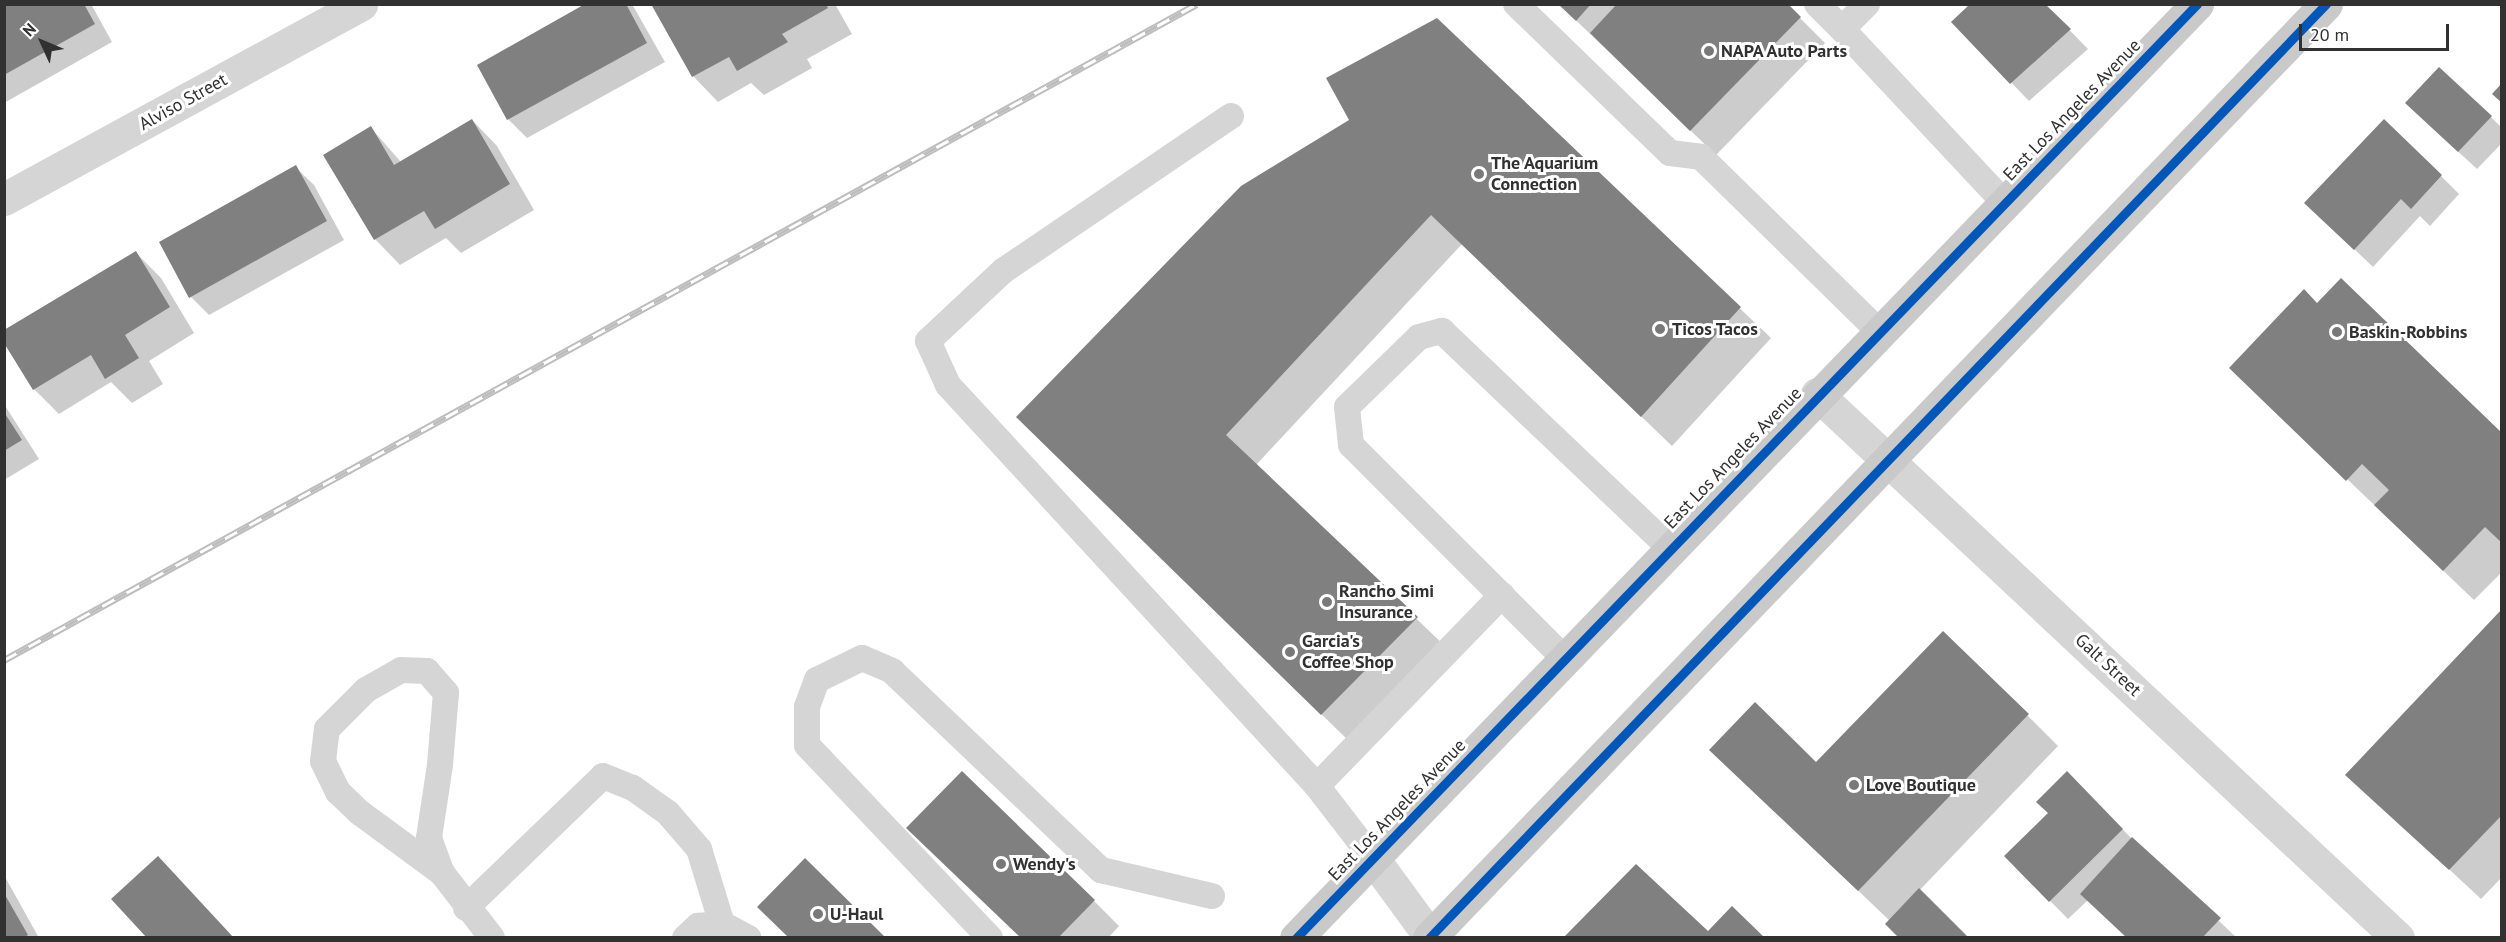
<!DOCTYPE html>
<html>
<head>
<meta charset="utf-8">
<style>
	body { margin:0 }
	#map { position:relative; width:2506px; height:942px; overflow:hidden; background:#fff; font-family:"PT Sans",sans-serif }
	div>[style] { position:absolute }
	.shadow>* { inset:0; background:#0003 }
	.building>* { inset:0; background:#808080 }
	.service>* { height:26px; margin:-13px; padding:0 13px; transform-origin:13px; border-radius:13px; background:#d5d5d5 }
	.minor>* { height:33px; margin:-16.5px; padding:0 16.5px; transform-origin:16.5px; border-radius:16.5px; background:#d5d5d5 }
	.primary>* { height:33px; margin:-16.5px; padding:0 16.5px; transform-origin:16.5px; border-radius:16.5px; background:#c9c9c9 }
	.rail>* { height:7px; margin-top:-3.5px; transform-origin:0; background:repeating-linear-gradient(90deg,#fff 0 14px,#bdbdbd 0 28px); box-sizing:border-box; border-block:2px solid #bdbdbd }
	.cycleway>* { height:9px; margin:-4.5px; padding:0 4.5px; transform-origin:4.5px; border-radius:4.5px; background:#0057b8 }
	.dots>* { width:16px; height:16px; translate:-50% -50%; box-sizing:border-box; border:3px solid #fff; border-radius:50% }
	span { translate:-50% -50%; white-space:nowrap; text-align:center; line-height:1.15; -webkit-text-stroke:6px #fff; paint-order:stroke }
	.poi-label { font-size:18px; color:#313131; font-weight:700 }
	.left { translate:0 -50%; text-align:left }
	.street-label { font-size:18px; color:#313131 }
	.frame { position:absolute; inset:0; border:6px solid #313131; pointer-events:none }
	.north { position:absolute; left:12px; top:12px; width:60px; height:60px; -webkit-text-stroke:4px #fff; paint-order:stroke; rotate:314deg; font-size:16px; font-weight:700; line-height:24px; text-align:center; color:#313131 }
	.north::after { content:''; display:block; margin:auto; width:21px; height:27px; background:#313131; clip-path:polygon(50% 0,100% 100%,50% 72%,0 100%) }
	.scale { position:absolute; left:2299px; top:24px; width:150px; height:27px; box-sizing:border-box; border:3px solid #313131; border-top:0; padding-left:8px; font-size:18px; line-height:21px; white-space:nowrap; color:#313131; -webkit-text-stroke:4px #fff; paint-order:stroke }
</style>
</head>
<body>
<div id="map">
	<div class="shadow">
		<div style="clip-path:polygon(4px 4px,91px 4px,112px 42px,4px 103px)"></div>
		<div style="clip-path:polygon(588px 4px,632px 4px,665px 62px,527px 138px,508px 119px,479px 65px)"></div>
		<div style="clip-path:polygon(652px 4px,835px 4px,852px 34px,807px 59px,812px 68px,764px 95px,751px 83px,718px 102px,693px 76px)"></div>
		<div style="clip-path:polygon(1559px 4px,1786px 4px,1825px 43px,1716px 155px)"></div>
		<div style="clip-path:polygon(1971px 4px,2044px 4px,2088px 49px,2029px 101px,1953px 22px)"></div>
		<div style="clip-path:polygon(1437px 20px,1771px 338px,1672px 446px,1462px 244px,1256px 465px,1447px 648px,1352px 744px,1049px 448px,1351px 120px)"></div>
		<div style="clip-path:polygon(2491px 117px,2502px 128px,2502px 143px,2477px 169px,2425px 121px)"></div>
		<div style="clip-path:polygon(472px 120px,497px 146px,534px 210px,461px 253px,446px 238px,400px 265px,375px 239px,325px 156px,371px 128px,401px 162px)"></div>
		<div style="clip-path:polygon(295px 167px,314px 185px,344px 240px,209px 315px,191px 297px)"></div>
		<div style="clip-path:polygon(2441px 176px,2459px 194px,2430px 226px,2420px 216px,2373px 267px,2325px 221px)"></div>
		<div style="clip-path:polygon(136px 253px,161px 278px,194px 333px,149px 361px,163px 384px,132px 403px,111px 382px,59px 414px,34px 389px)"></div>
		<div style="clip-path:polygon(2317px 305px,2502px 435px,2502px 572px,2474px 600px,2262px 398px)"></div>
		<div style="clip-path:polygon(4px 404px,39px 459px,4px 480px)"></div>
		<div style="clip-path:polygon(2502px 612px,2502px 877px,2481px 899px,2347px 774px)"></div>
		<div style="clip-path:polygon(2027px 715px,2058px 746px,1890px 921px,1742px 780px)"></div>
		<div style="clip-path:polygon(2085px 791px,2132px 839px,2237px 938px,2128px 938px,2088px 900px,2068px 919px,2006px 856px,2050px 814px)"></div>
		<div style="clip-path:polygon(4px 875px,39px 938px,4px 938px)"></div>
		<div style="clip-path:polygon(1094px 901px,1119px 926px,1108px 938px,1022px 938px)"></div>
	</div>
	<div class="building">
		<div style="clip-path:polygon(4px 4px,84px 4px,95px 24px,4px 75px)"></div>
		<div style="clip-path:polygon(585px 4px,626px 4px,647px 43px,507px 120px,477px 65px)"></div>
		<div style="clip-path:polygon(651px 4px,826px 4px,828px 8px,782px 34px,788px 42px,737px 71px,729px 57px,692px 77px)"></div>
		<div style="clip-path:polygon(1558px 4px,1591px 4px,1576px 21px)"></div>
		<div style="clip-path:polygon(1617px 4px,1788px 4px,1801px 17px,1690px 131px,1590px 33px)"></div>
		<div style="clip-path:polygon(1969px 5px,2046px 5px,2071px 29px,2010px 84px,1951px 22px)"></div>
		<div style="clip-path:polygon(1437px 18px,1741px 307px,1641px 417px,1431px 215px,1226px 435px,1418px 617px,1321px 715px,1016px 417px,1241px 186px,1349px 120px,1326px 78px)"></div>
		<div style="clip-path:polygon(2439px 67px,2492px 116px,2458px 152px,2405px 103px)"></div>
		<div style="clip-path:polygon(2502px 83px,2502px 103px,2492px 94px)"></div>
		<div style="clip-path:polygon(472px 119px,510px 184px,435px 229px,424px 211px,374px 240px,323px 155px,371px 126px,394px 165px)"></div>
		<div style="clip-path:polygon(2384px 119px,2442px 175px,2411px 209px,2401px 199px,2354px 250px,2304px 203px)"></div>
		<div style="clip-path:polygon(296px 165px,327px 221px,189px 298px,159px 242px)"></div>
		<div style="clip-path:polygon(136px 251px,170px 307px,125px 335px,139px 358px,105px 379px,91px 355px,33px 390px,4px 343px,4px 330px)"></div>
		<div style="clip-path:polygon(2341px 278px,2502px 433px,2502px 543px,2485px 527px,2443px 571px,2374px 505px,2389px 490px,2362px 464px,2346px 481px,2229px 368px,2304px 289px,2317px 303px)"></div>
		<div style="clip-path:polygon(4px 412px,22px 440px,4px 451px)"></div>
		<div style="clip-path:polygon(2502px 609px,2502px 815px,2449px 870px,2345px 775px)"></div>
		<div style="clip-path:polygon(1943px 631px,2029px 714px,1858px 891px,1709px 750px,1755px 702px,1816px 762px)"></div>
		<div style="clip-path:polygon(962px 771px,1095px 900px,1058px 938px,1021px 938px,906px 828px)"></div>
		<div style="clip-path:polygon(2067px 771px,2123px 829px,2049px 902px,2004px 856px,2048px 813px,2036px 802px)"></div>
		<div style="clip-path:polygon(2132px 837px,2221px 918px,2202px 938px,2127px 938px,2080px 894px)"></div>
		<div style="clip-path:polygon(158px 856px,234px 938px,147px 938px,111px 899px)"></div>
		<div style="clip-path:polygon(805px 858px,886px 938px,789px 938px,757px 907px)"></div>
		<div style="clip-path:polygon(1636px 864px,1708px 931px,1732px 906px,1765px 938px,1563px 938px)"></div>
		<div style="clip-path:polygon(1919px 888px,1969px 938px,1899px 938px,1885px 924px)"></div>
		<div style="clip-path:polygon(4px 893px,28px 935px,23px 938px,4px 938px)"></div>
	</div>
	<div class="service">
		<div style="left:1516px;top:4px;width:214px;rotate:44.1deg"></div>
		<div style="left:1670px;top:153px;width:31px;rotate:7deg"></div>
		<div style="left:1701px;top:157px;width:250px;rotate:44.4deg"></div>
		<div style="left:1817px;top:4px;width:35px;rotate:45deg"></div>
		<div style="left:1867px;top:4px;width:35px;rotate:135deg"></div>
		<div style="left:1842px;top:29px;width:238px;rotate:46.9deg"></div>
		<div style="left:1231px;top:116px;width:274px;rotate:145.8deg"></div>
		<div style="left:1004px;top:270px;width:104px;rotate:136.9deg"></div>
		<div style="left:928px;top:341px;width:48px;rotate:65.6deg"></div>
		<div style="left:948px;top:385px;width:545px;rotate:47.38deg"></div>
		<div style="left:1317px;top:786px;width:93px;rotate:52.4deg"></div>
		<div style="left:1564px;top:658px;width:301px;rotate:-135deg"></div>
		<div style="left:1351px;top:445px;width:38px;rotate:-96deg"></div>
		<div style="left:1347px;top:407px;width:100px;rotate:-44.2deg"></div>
		<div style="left:1419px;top:337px;width:24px;rotate:-15deg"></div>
		<div style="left:1442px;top:331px;width:315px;rotate:43.6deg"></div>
		<div style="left:1317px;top:786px;width:266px;rotate:-45.9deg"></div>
		<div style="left:442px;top:873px;width:103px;rotate:-143.7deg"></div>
		<div style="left:359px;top:812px;width:29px;rotate:-136deg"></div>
		<div style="left:338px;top:792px;width:34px;rotate:-116deg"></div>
		<div style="left:323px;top:761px;width:32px;rotate:-83deg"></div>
		<div style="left:327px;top:729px;width:55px;rotate:-45deg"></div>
		<div style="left:366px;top:690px;width:40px;rotate:-29.7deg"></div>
		<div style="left:401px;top:670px;width:26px;rotate:2deg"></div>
		<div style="left:427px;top:671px;width:29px;rotate:49deg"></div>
		<div style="left:446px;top:693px;width:72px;rotate:94.8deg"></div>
		<div style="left:440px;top:765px;width:74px;rotate:98.6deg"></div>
		<div style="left:429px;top:838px;width:37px;rotate:70deg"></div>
		<div style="left:442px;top:873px;width:82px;rotate:52.4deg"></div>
		<div style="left:466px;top:908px;width:190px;rotate:-43.9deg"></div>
		<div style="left:603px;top:776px;width:32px;rotate:22deg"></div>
		<div style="left:633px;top:788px;width:43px;rotate:35.5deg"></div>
		<div style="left:668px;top:813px;width:48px;rotate:49.3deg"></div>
		<div style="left:699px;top:849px;width:78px;rotate:73deg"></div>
		<div style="left:685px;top:938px;width:18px;rotate:-43deg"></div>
		<div style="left:698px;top:926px;width:24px;rotate:-5deg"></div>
		<div style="left:722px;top:924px;width:30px;rotate:28deg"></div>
		<div style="left:990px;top:938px;width:266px;rotate:-133.5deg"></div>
		<div style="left:807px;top:745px;width:38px;rotate:-90deg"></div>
		<div style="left:807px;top:707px;width:29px;rotate:-70deg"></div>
		<div style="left:817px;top:680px;width:50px;rotate:-26.1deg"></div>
		<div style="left:862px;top:658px;width:33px;rotate:23deg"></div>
		<div style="left:892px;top:671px;width:289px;rotate:43.6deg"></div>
		<div style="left:1101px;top:870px;width:114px;rotate:13.2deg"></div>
	</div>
	<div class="minor">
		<div style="left:4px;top:199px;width:407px;rotate:-28.6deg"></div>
		<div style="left:1817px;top:394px;width:796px;rotate:43.12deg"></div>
		<div style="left:1374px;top:860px;width:97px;rotate:53.8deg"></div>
	</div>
	<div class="primary">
		<div style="left:1296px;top:938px;width:1298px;rotate:-46.03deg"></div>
		<div style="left:1429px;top:938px;width:1295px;rotate:-46.16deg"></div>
	</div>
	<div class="rail">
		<div style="left:4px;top:660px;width:1361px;rotate:-28.81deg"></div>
	</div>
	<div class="cycleway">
		<div style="left:1296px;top:938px;width:1298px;rotate:-46.03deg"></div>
		<div style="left:1429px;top:938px;width:1295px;rotate:-46.16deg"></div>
	</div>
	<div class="dots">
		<div style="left:1709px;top:51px;background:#797979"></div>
		<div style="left:1479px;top:174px;background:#797979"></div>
		<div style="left:1660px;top:329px;background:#797979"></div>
		<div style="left:2337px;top:332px;background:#797979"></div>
		<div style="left:1327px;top:602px;background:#797979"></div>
		<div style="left:1290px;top:652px;background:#797979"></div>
		<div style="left:1854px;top:785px;background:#797979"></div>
		<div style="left:1001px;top:864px;background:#797979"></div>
		<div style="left:818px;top:914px;background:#797979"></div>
	</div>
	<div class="poi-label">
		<span class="left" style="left:1721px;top:51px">NAPA Auto Parts</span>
		<span class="left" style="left:1491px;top:174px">The Aquarium<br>Connection</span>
		<span class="left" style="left:1672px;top:329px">Ticos Tacos</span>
		<span class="left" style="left:2349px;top:332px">Baskin-Robbins</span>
		<span class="left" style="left:1339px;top:602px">Rancho Simi<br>Insurance</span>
		<span class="left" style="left:1302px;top:652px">Garcia's<br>Coffee Shop</span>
		<span class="left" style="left:1866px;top:785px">Love Boutique</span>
		<span class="left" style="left:1013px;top:864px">Wendy's</span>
		<span class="left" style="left:830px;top:914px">U-Haul</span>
	</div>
	<div class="street-label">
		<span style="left:183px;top:102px;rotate:-29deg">Alviso Street</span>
		<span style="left:2072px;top:110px;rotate:-46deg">East Los Angeles Avenue</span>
		<span style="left:1733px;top:458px;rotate:-46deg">East Los Angeles Avenue</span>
		<span style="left:2108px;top:665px;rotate:43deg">Galt Street</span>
		<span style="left:1397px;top:810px;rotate:-46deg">East Los Angeles Avenue</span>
	</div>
	<div class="frame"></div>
	<div class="north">N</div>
	<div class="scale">20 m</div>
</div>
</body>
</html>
